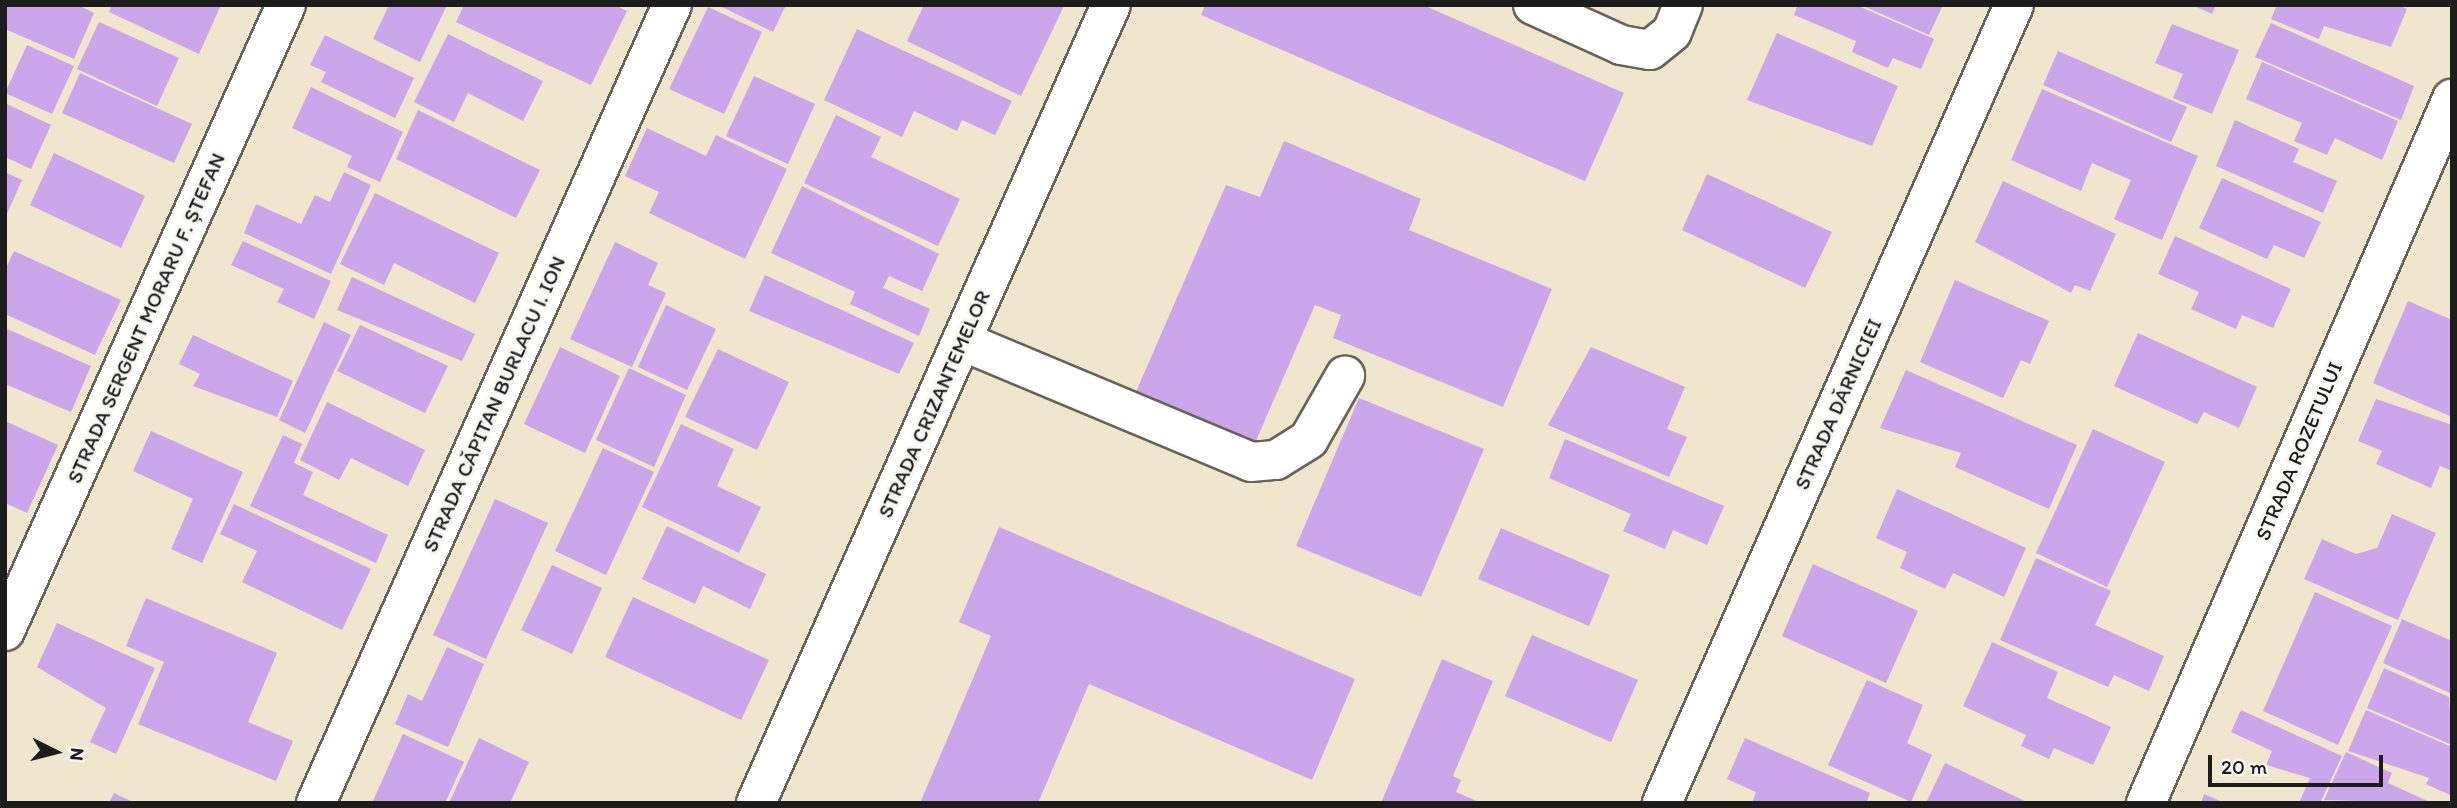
<!DOCTYPE html>
<html>
<head>
<meta charset="utf-8">
<style>
	body { margin:0 }
	#map { position:relative; width:2457px; height:808px; overflow:hidden; background:#efe6cd; font-family:Itim,sans-serif }
	div>[style] { position:absolute }
	.building>* { inset:0; background:#cba6ea }
	.roads { filter:drop-shadow(2px 0 #66635a) drop-shadow(-2px 0 #66635a) drop-shadow(0 2px #66635a) drop-shadow(0 -2px #66635a) }
	.minor>* { height:38px; margin:-19px; padding:0 19px; transform-origin:19px; border-radius:19px; background:#fff }
	span { translate:-50% -50%; white-space:nowrap; text-align:center; line-height:1.15; -webkit-text-stroke:6px #f6f6f2; paint-order:stroke }
	.street-label { font-size:21px; color:#1c1c1c }
	.frame { position:absolute; inset:0; border:7px solid #1c1c1c; pointer-events:none }
	.north { position:absolute; left:21px; top:717px; width:70px; height:70px; -webkit-text-stroke:5px #f6f6f2; paint-order:stroke; rotate:96deg; font-size:19px; font-weight:700; line-height:28px; text-align:center; color:#1c1c1c }
	.north::after { content:''; display:block; margin:auto; width:24px; height:32px; background:#1c1c1c; clip-path:polygon(50% 0,100% 100%,50% 72%,0 100%) }
	.scale { position:absolute; left:2208px; top:755px; width:175px; height:32px; box-sizing:border-box; border:4px solid #1c1c1c; border-top:0; padding-left:9px; font-size:21px; line-height:24px; white-space:nowrap; color:#1c1c1c; -webkit-text-stroke:5px #f6f6f2; paint-order:stroke }
</style>
</head>
<body>
<div id="map">
	<div class="building">
		<div style="clip-path:polygon(5px 5px,78px 5px,94px 13px,74px 59px,5px 29px)"></div>
		<div style="clip-path:polygon(112px 5px,221px 5px,199px 54px,109px 12px)"></div>
		<div style="clip-path:polygon(389px 5px,447px 5px,420px 62px,373px 39px)"></div>
		<div style="clip-path:polygon(464px 5px,615px 5px,627px 11px,591px 85px,456px 22px)"></div>
		<div style="clip-path:polygon(718px 5px,786px 5px,773px 32px)"></div>
		<div style="clip-path:polygon(924px 5px,1062px 5px,1064px 6px,1021px 96px,907px 41px)"></div>
		<div style="clip-path:polygon(1205px 5px,1423px 5px,1624px 93px,1585px 181px,1201px 15px)"></div>
		<div style="clip-path:polygon(1798px 5px,1856px 5px,1934px 39px,1921px 69px,1893px 58px,1888px 68px,1852px 52px,1856px 41px,1794px 15px)"></div>
		<div style="clip-path:polygon(1861px 5px,1943px 5px,1929px 35px)"></div>
		<div style="clip-path:polygon(2192px 5px,2216px 5px,2212px 14px)"></div>
		<div style="clip-path:polygon(2277px 5px,2398px 5px,2407px 9px,2391px 47px,2324px 26px,2319px 39px,2271px 19px)"></div>
		<div style="clip-path:polygon(708px 7px,762px 32px,724px 114px,669px 89px)"></div>
		<div style="clip-path:polygon(99px 22px,179px 58px,157px 106px,77px 69px)"></div>
		<div style="clip-path:polygon(2271px 23px,2414px 86px,2401px 120px,2255px 57px)"></div>
		<div style="clip-path:polygon(2172px 24px,2239px 50px,2212px 114px,2173px 98px,2183px 74px,2155px 63px)"></div>
		<div style="clip-path:polygon(857px 29px,1012px 101px,995px 135px,962px 120px,957px 131px,914px 111px,902px 137px,824px 100px)"></div>
		<div style="clip-path:polygon(1777px 33px,1898px 86px,1872px 146px,1747px 100px)"></div>
		<div style="clip-path:polygon(448px 34px,543px 81px,523px 121px,468px 93px,454px 122px,414px 102px)"></div>
		<div style="clip-path:polygon(325px 35px,414px 78px,395px 118px,321px 82px,326px 72px,310px 65px)"></div>
		<div style="clip-path:polygon(27px 45px,74px 66px,52px 114px,5px 93px)"></div>
		<div style="clip-path:polygon(2058px 51px,2187px 107px,2171px 142px,2043px 85px)"></div>
		<div style="clip-path:polygon(2262px 62px,2398px 121px,2382px 160px,2335px 138px,2327px 155px,2294px 141px,2302px 123px,2246px 99px)"></div>
		<div style="clip-path:polygon(80px 73px,192px 124px,174px 163px,62px 113px)"></div>
		<div style="clip-path:polygon(754px 76px,815px 104px,788px 164px,726px 136px)"></div>
		<div style="clip-path:polygon(311px 87px,403px 132px,380px 182px,347px 167px,352px 156px,292px 128px)"></div>
		<div style="clip-path:polygon(2042px 89px,2198px 156px,2162px 240px,2114px 219px,2131px 180px,2092px 163px,2081px 191px,2011px 160px)"></div>
		<div style="clip-path:polygon(5px 103px,51px 125px,31px 169px,5px 157px)"></div>
		<div style="clip-path:polygon(418px 110px,540px 170px,516px 218px,396px 159px)"></div>
		<div style="clip-path:polygon(836px 115px,881px 137px,871px 157px,960px 199px,938px 246px,804px 183px)"></div>
		<div style="clip-path:polygon(2235px 120px,2299px 149px,2293px 162px,2337px 181px,2323px 213px,2216px 166px)"></div>
		<div style="clip-path:polygon(647px 128px,706px 156px,716px 135px,787px 169px,745px 259px,649px 213px,659px 192px,625px 176px)"></div>
		<div style="clip-path:polygon(1284px 141px,1421px 199px,1409px 230px,1552px 289px,1503px 407px,1333px 338px,1341px 315px,1315px 305px,1252px 450px,1132px 401px,1226px 185px,1260px 197px)"></div>
		<div style="clip-path:polygon(54px 153px,145px 196px,121px 248px,30px 205px)"></div>
		<div style="clip-path:polygon(5px 172px,22px 180px,5px 218px)"></div>
		<div style="clip-path:polygon(344px 172px,371px 185px,331px 274px,244px 233px,256px 204px,301px 224px,315px 195px,330px 202px)"></div>
		<div style="clip-path:polygon(1707px 174px,1832px 232px,1805px 288px,1682px 230px)"></div>
		<div style="clip-path:polygon(2222px 178px,2321px 222px,2304px 258px,2274px 245px,2267px 259px,2199px 228px)"></div>
		<div style="clip-path:polygon(2003px 181px,2116px 234px,2090px 291px,2075px 285px,2071px 293px,1975px 242px)"></div>
		<div style="clip-path:polygon(802px 186px,939px 254px,922px 291px,889px 276px,883px 288px,930px 309px,919px 336px,850px 304px,855px 292px,771px 253px)"></div>
		<div style="clip-path:polygon(375px 193px,499px 253px,475px 303px,394px 263px,384px 285px,340px 264px)"></div>
		<div style="clip-path:polygon(2175px 236px,2291px 289px,2273px 328px,2242px 315px,2236px 329px,2191px 309px,2199px 292px,2158px 274px)"></div>
		<div style="clip-path:polygon(243px 241px,331px 281px,314px 319px,277px 302px,284px 289px,231px 265px)"></div>
		<div style="clip-path:polygon(615px 242px,658px 263px,648px 285px,666px 293px,632px 367px,570px 339px)"></div>
		<div style="clip-path:polygon(14px 251px,121px 300px,95px 355px,5px 314px,5px 270px)"></div>
		<div style="clip-path:polygon(765px 275px,914px 343px,899px 374px,749px 311px)"></div>
		<div style="clip-path:polygon(352px 277px,475px 334px,462px 361px,337px 310px)"></div>
		<div style="clip-path:polygon(1955px 280px,2049px 321px,2030px 364px,2021px 360px,2003px 398px,1920px 362px)"></div>
		<div style="clip-path:polygon(2408px 301px,2452px 320px,2452px 417px,2373px 383px)"></div>
		<div style="clip-path:polygon(666px 305px,716px 329px,687px 390px,638px 367px)"></div>
		<div style="clip-path:polygon(324px 322px,351px 335px,305px 433px,279px 420px)"></div>
		<div style="clip-path:polygon(360px 325px,448px 366px,425px 413px,337px 371px)"></div>
		<div style="clip-path:polygon(5px 328px,91px 366px,71px 412px,5px 384px)"></div>
		<div style="clip-path:polygon(2138px 333px,2257px 387px,2239px 428px,2204px 412px,2197px 424px,2114px 386px)"></div>
		<div style="clip-path:polygon(193px 335px,293px 381px,277px 417px,193px 386px,200px 374px,179px 364px)"></div>
		<div style="clip-path:polygon(560px 347px,620px 376px,585px 453px,524px 424px)"></div>
		<div style="clip-path:polygon(1591px 347px,1685px 387px,1667px 429px,1687px 437px,1669px 477px,1548px 425px)"></div>
		<div style="clip-path:polygon(718px 349px,789px 382px,757px 450px,685px 417px)"></div>
		<div style="clip-path:polygon(629px 368px,686px 395px,654px 467px,596px 440px)"></div>
		<div style="clip-path:polygon(1906px 370px,2077px 445px,2049px 509px,1955px 467px,1961px 453px,1880px 428px)"></div>
		<div style="clip-path:polygon(1359px 398px,1484px 449px,1421px 597px,1296px 546px)"></div>
		<div style="clip-path:polygon(2376px 399px,2452px 425px,2452px 471px,2440px 466px,2431px 488px,2376px 464px,2382px 451px,2358px 441px)"></div>
		<div style="clip-path:polygon(327px 402px,425px 450px,408px 486px,351px 458px,339px 480px,300px 460px)"></div>
		<div style="clip-path:polygon(5px 421px,58px 445px,27px 513px,5px 503px)"></div>
		<div style="clip-path:polygon(681px 424px,734px 449px,717px 486px,761px 507px,739px 553px,642px 507px)"></div>
		<div style="clip-path:polygon(2093px 429px,2165px 462px,2107px 587px,2036px 553px)"></div>
		<div style="clip-path:polygon(151px 431px,243px 472px,202px 563px,171px 549px,193px 499px,133px 471px)"></div>
		<div style="clip-path:polygon(283px 435px,302px 444px,294px 463px,313px 472px,303px 495px,388px 535px,376px 563px,250px 506px)"></div>
		<div style="clip-path:polygon(1565px 439px,1724px 506px,1707px 545px,1673px 530px,1665px 549px,1623px 531px,1631px 514px,1549px 478px)"></div>
		<div style="clip-path:polygon(603px 448px,654px 472px,606px 575px,555px 551px)"></div>
		<div style="clip-path:polygon(1897px 489px,2026px 548px,2004px 597px,1953px 573px,1945px 589px,1900px 568px,1907px 552px,1876px 538px)"></div>
		<div style="clip-path:polygon(495px 499px,548px 523px,486px 659px,433px 635px)"></div>
		<div style="clip-path:polygon(234px 504px,371px 569px,342px 630px,242px 582px,257px 551px,220px 534px)"></div>
		<div style="clip-path:polygon(2392px 514px,2436px 533px,2398px 620px,2304px 579px,2322px 539px,2356px 554px,2377px 548px)"></div>
		<div style="clip-path:polygon(667px 526px,766px 574px,750px 609px,703px 586px,695px 604px,642px 579px)"></div>
		<div style="clip-path:polygon(999px 527px,1355px 679px,1312px 780px,1089px 684px,1038px 803px,920px 803px,991px 636px,959px 622px)"></div>
		<div style="clip-path:polygon(1501px 528px,1610px 575px,1589px 626px,1478px 579px)"></div>
		<div style="clip-path:polygon(2036px 558px,2111px 591px,2095px 625px,2164px 656px,2149px 691px,2114px 675px,2108px 687px,2000px 640px)"></div>
		<div style="clip-path:polygon(1813px 564px,1918px 611px,1886px 683px,1782px 636px)"></div>
		<div style="clip-path:polygon(552px 565px,602px 588px,572px 654px,521px 630px)"></div>
		<div style="clip-path:polygon(2315px 592px,2392px 626px,2338px 745px,2263px 711px)"></div>
		<div style="clip-path:polygon(633px 597px,769px 660px,741px 720px,605px 657px)"></div>
		<div style="clip-path:polygon(146px 598px,277px 653px,248px 722px,293px 741px,276px 781px,138px 724px,164px 662px,126px 646px)"></div>
		<div style="clip-path:polygon(2402px 619px,2452px 641px,2452px 694px,2383px 663px)"></div>
		<div style="clip-path:polygon(57px 623px,155px 668px,116px 754px,90px 742px,106px 708px,37px 667px)"></div>
		<div style="clip-path:polygon(1532px 635px,1638px 680px,1611px 742px,1505px 696px)"></div>
		<div style="clip-path:polygon(1992px 642px,2058px 672px,2047px 698px,2111px 727px,2093px 765px,2054px 748px,2049px 759px,2021px 746px,2026px 735px,1963px 706px)"></div>
		<div style="clip-path:polygon(447px 647px,484px 664px,448px 747px,395px 724px,408px 694px,422px 701px)"></div>
		<div style="clip-path:polygon(1442px 659px,1493px 681px,1453px 776px,1461px 780px,1456px 792px,1481px 803px,1381px 803px)"></div>
		<div style="clip-path:polygon(2384px 668px,2449px 697px,2452px 745px,2367px 708px)"></div>
		<div style="clip-path:polygon(1867px 680px,1923px 705px,1907px 743px,1932px 755px,1911px 802px,1828px 765px)"></div>
		<div style="clip-path:polygon(2241px 710px,2342px 756px,2320px 803px,2299px 803px,2310px 778px,2266px 765px,2272px 751px,2231px 732px)"></div>
		<div style="clip-path:polygon(2366px 710px,2452px 747px,2452px 796px,2426px 784px,2429px 778px,2348px 751px)"></div>
		<div style="clip-path:polygon(403px 734px,464px 762px,445px 803px,372px 803px)"></div>
		<div style="clip-path:polygon(479px 738px,529px 762px,510px 803px,449px 803px)"></div>
		<div style="clip-path:polygon(1745px 738px,1870px 793px,1866px 803px,1752px 803px,1756px 792px,1727px 779px)"></div>
		<div style="clip-path:polygon(2346px 752px,2392px 773px,2388px 783px,2432px 803px,2324px 800px)"></div>
		<div style="clip-path:polygon(1945px 763px,2029px 803px,1926px 803px)"></div>
		<div style="clip-path:polygon(114px 793px,135px 803px,109px 803px)"></div>
		<div style="clip-path:polygon(2204px 794px,2225px 803px,2201px 803px)"></div>
	</div>
	<div class="roads">
		<div class="minor">
			<div style="left:1533px;top:5px;width:97px;rotate:24.4deg"></div>
			<div style="left:1621px;top:45px;width:29px;rotate:10deg"></div>
			<div style="left:1650px;top:50px;width:28px;rotate:-39deg"></div>
			<div style="left:1672px;top:32px;width:29px;rotate:-68deg"></div>
			<div style="left:962px;top:341px;width:313px;rotate:22.7deg"></div>
			<div style="left:1251px;top:462px;width:25px;rotate:-5deg"></div>
			<div style="left:1276px;top:460px;width:39px;rotate:-32deg"></div>
			<div style="left:1309px;top:439px;width:73px;rotate:-60.3deg"></div>
			<div style="left:5px;top:631px;width:686px;rotate:-65.83deg"></div>
			<div style="left:316px;top:803px;width:874px;rotate:-65.96deg"></div>
			<div style="left:756px;top:803px;width:873px;rotate:-66.02deg"></div>
			<div style="left:1662px;top:803px;width:872px;rotate:-66.2deg"></div>
			<div style="left:2146px;top:803px;width:768px;rotate:-66.51deg"></div>
		</div>
	</div>
	<div class="street-label">
		<span style="left:146px;top:318px;rotate:-66deg">STRADA SERGENT MORARU F. ȘTEFAN</span>
		<span style="left:494px;top:404px;rotate:-66deg">STRADA CĂPITAN BURLACU I. ION</span>
		<span style="left:934px;top:404px;rotate:-66deg">STRADA CRIZANTEMELOR</span>
		<span style="left:1838px;top:404px;rotate:-66deg">STRADA DĂRNICIEI</span>
		<span style="left:2299px;top:451px;rotate:-67deg">STRADA ROZETULUI</span>
	</div>
	<div class="frame"></div>
	<div class="north">N</div>
	<div class="scale">20 m</div>
</div>
</body>
</html>
